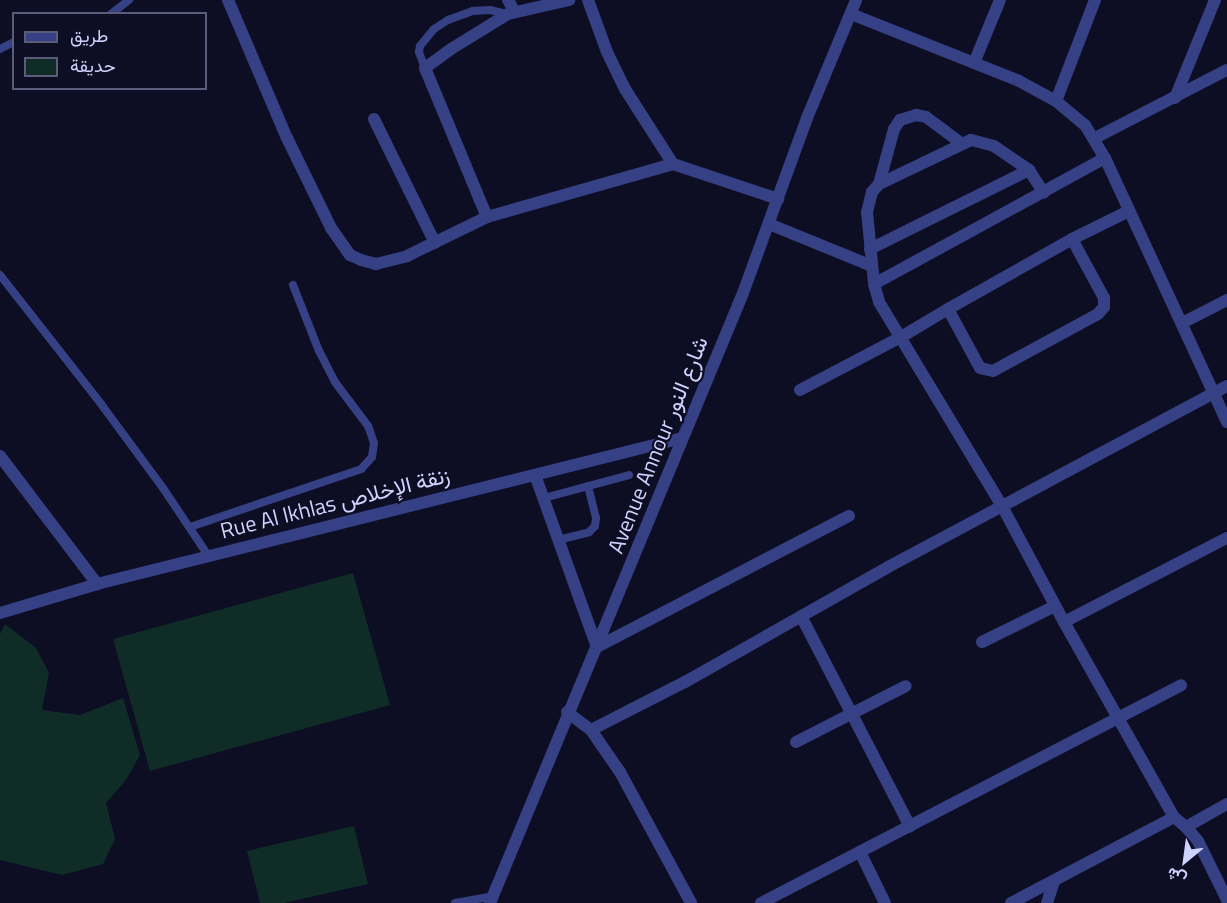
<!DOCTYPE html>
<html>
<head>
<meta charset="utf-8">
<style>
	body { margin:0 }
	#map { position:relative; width:1227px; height:903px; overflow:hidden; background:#0d0d23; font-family:"Titillium Web",Vazirmatn,sans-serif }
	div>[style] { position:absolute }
	.green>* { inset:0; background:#0f2d26 }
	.service>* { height:8px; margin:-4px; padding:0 4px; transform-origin:4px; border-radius:4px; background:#354184 }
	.minor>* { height:12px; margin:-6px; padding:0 6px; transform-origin:6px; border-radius:6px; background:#354184 }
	span { translate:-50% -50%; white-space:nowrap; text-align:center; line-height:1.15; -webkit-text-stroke:4.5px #0d0d23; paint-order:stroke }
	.street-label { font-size:22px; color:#ced2ff }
	.legend { position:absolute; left:12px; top:12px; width:195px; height:78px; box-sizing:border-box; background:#0d0d23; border:2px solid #5a5c7b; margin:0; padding:8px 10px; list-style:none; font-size:18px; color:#ced2ff }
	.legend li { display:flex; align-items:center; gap:12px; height:30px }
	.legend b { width:30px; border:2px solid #5a5c7b }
	.north { position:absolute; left:1155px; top:831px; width:60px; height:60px; -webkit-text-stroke:4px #0d0d23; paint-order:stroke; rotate:209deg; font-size:16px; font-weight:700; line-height:24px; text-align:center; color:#ced2ff }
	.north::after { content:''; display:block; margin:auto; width:21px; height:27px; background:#ced2ff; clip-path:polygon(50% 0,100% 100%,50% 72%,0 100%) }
</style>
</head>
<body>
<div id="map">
	<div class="green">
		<div style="clip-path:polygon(353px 573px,390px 705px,150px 771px,113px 639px)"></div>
		<div style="clip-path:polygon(5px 624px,36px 648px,49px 673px,42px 710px,80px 715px,123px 698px,140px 755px,126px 780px,106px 803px,115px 839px,103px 864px,62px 875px,0 860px,0 634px)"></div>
		<div style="clip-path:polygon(354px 826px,368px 884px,284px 903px,260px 903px,247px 851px)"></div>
	</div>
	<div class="service">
		<div style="left:111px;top:14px;width:23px;rotate:-38deg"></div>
		<div style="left:0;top:49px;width:16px;rotate:-27deg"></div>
		<div style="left:425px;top:68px;width:17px;rotate:-111deg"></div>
		<div style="left:419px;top:52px;width:6px;rotate:-81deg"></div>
		<div style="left:420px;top:46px;width:22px;rotate:-51deg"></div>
		<div style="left:434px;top:29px;width:17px;rotate:-33deg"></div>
		<div style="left:448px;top:20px;width:27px;rotate:-20deg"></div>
		<div style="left:473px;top:11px;width:17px;rotate:-3deg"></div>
		<div style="left:490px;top:10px;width:18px;rotate:13deg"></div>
		<div style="left:0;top:275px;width:164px;rotate:51.9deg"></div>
		<div style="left:101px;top:404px;width:104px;rotate:53.6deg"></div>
		<div style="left:163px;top:488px;width:83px;rotate:56.3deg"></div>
		<div style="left:544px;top:498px;width:88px;rotate:-15.1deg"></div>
		<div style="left:190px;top:527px;width:181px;rotate:-18.7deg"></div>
		<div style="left:361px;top:469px;width:16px;rotate:-47deg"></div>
		<div style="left:372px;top:457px;width:14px;rotate:-82deg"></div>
		<div style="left:374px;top:443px;width:18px;rotate:-109deg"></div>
		<div style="left:368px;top:426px;width:55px;rotate:-126.9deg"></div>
		<div style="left:335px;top:382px;width:35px;rotate:-117deg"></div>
		<div style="left:319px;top:351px;width:71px;rotate:-111.5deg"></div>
		<div style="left:558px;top:540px;width:32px;rotate:-14deg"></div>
		<div style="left:589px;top:532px;width:8px;rotate:-45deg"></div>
		<div style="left:595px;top:526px;width:8px;rotate:-83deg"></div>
		<div style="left:596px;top:518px;width:33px;rotate:-104deg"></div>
		<div style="left:455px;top:903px;width:39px;rotate:-10deg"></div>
	</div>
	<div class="minor">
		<div style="left:228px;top:0;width:150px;rotate:66.9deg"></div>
		<div style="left:287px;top:138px;width:100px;rotate:63.9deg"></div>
		<div style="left:331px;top:228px;width:33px;rotate:55deg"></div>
		<div style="left:350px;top:255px;width:12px;rotate:24deg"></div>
		<div style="left:361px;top:260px;width:16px;rotate:15deg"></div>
		<div style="left:376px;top:264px;width:32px;rotate:-14deg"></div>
		<div style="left:407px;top:256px;width:89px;rotate:-26deg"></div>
		<div style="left:487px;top:217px;width:193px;rotate:-15.9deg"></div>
		<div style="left:508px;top:0;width:14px;rotate:60deg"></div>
		<div style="left:588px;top:0;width:55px;rotate:69.9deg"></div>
		<div style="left:607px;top:52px;width:41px;rotate:64.1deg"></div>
		<div style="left:625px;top:89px;width:89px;rotate:57.4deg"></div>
		<div style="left:673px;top:164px;width:111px;rotate:18.4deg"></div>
		<div style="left:851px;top:14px;width:181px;rotate:21.7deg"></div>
		<div style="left:1019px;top:81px;width:42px;rotate:28.4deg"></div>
		<div style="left:1056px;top:101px;width:38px;rotate:40deg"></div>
		<div style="left:1085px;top:125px;width:39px;rotate:59deg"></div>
		<div style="left:1105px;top:158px;width:291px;rotate:65.2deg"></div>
		<div style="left:974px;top:63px;width:68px;rotate:-67.6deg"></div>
		<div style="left:1175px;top:98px;width:106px;rotate:-67.8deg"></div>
		<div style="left:1056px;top:101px;width:108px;rotate:-68.9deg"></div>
		<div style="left:374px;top:119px;width:138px;rotate:63.8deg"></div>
		<div style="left:1095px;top:138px;width:148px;rotate:-27.3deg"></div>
		<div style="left:1029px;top:170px;width:42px;rotate:-145.6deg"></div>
		<div style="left:994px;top:146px;width:24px;rotate:-165deg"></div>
		<div style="left:971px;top:140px;width:102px;rotate:154.4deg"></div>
		<div style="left:879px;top:184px;width:11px;rotate:131deg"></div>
		<div style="left:872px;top:192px;width:21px;rotate:104deg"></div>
		<div style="left:867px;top:212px;width:72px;rotate:84.4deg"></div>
		<div style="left:874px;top:284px;width:19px;rotate:74deg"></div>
		<div style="left:879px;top:302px;width:238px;rotate:58.9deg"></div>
		<div style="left:1002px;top:506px;width:132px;rotate:61.9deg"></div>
		<div style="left:1064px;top:622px;width:224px;rotate:60.6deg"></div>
		<div style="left:879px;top:184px;width:57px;rotate:-74.7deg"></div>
		<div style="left:894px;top:129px;width:11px;rotate:-56deg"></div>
		<div style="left:900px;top:120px;width:17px;rotate:-17deg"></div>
		<div style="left:916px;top:115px;width:10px;rotate:11deg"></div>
		<div style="left:926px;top:117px;width:44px;rotate:36.6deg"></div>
		<div style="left:487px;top:217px;width:161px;rotate:-112.6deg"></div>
		<div style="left:425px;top:68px;width:32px;rotate:-36deg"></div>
		<div style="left:451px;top:49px;width:67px;rotate:-31.6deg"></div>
		<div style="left:508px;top:14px;width:63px;rotate:-12.9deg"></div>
		<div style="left:769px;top:224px;width:111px;rotate:22.2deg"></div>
		<div style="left:1072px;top:239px;width:67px;rotate:61.5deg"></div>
		<div style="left:1104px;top:298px;width:9px;rotate:90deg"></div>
		<div style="left:1104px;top:307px;width:9px;rotate:131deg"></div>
		<div style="left:1098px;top:314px;width:119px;rotate:151.5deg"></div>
		<div style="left:993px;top:371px;width:13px;rotate:-167deg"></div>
		<div style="left:980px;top:368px;width:67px;rotate:-118.5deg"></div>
		<div style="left:948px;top:309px;width:142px;rotate:-29.4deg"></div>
		<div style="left:1072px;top:239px;width:64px;rotate:-26.2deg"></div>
		<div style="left:870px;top:249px;width:178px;rotate:-26.4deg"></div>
		<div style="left:1029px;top:170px;width:27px;rotate:57deg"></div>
		<div style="left:874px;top:284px;width:263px;rotate:-28.6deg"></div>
		<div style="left:1182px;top:323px;width:51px;rotate:-27.1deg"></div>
		<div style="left:800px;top:390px;width:114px;rotate:-27.7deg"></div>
		<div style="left:901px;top:337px;width:55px;rotate:-30.8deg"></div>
		<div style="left:0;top:456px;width:161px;rotate:52.8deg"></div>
		<div style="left:535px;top:475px;width:183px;rotate:70.2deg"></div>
		<div style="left:597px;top:647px;width:284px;rotate:-27.5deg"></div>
		<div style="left:0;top:613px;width:101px;rotate:-16.6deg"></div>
		<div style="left:97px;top:584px;width:603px;rotate:-14.01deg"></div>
		<div style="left:801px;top:616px;width:237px;rotate:62.6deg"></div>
		<div style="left:1064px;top:622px;width:183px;rotate:-27.3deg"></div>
		<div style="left:982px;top:642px;width:81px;rotate:-26.3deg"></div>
		<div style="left:567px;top:712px;width:30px;rotate:37deg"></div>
		<div style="left:591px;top:730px;width:51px;rotate:55.4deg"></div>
		<div style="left:620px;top:772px;width:149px;rotate:61.5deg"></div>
		<div style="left:591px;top:730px;width:106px;rotate:-27.1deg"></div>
		<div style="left:685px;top:682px;width:233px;rotate:-29.5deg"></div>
		<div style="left:888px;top:567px;width:384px;rotate:-28.1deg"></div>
		<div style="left:796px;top:742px;width:123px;rotate:-27deg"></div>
		<div style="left:1186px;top:827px;width:18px;rotate:49deg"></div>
		<div style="left:1198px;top:841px;width:66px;rotate:63.8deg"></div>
		<div style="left:860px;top:852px;width:57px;rotate:63.9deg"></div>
		<div style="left:490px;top:903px;width:660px;rotate:-67.47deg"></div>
		<div style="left:743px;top:293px;width:186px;rotate:-69.9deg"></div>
		<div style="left:807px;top:118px;width:128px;rotate:-67.4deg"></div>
		<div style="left:761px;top:903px;width:473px;rotate:-27.4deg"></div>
		<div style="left:1011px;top:903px;width:184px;rotate:-27.8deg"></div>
		<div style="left:1174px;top:817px;width:16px;rotate:40deg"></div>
		<div style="left:1186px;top:827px;width:47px;rotate:-29.3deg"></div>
		<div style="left:1047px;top:903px;width:23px;rotate:-72deg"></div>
	</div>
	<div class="street-label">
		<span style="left:658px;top:445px;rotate:-68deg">Avenue Annour شارع النور</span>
		<span style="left:335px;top:503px;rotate:-14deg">Rue Al Ikhlas زنقة الإخلاص</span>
	</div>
	<ul class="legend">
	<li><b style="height:8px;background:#354184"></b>طريق</li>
	<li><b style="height:16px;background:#0f2d26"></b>حديقة</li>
	</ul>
	<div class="north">ش</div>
</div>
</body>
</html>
